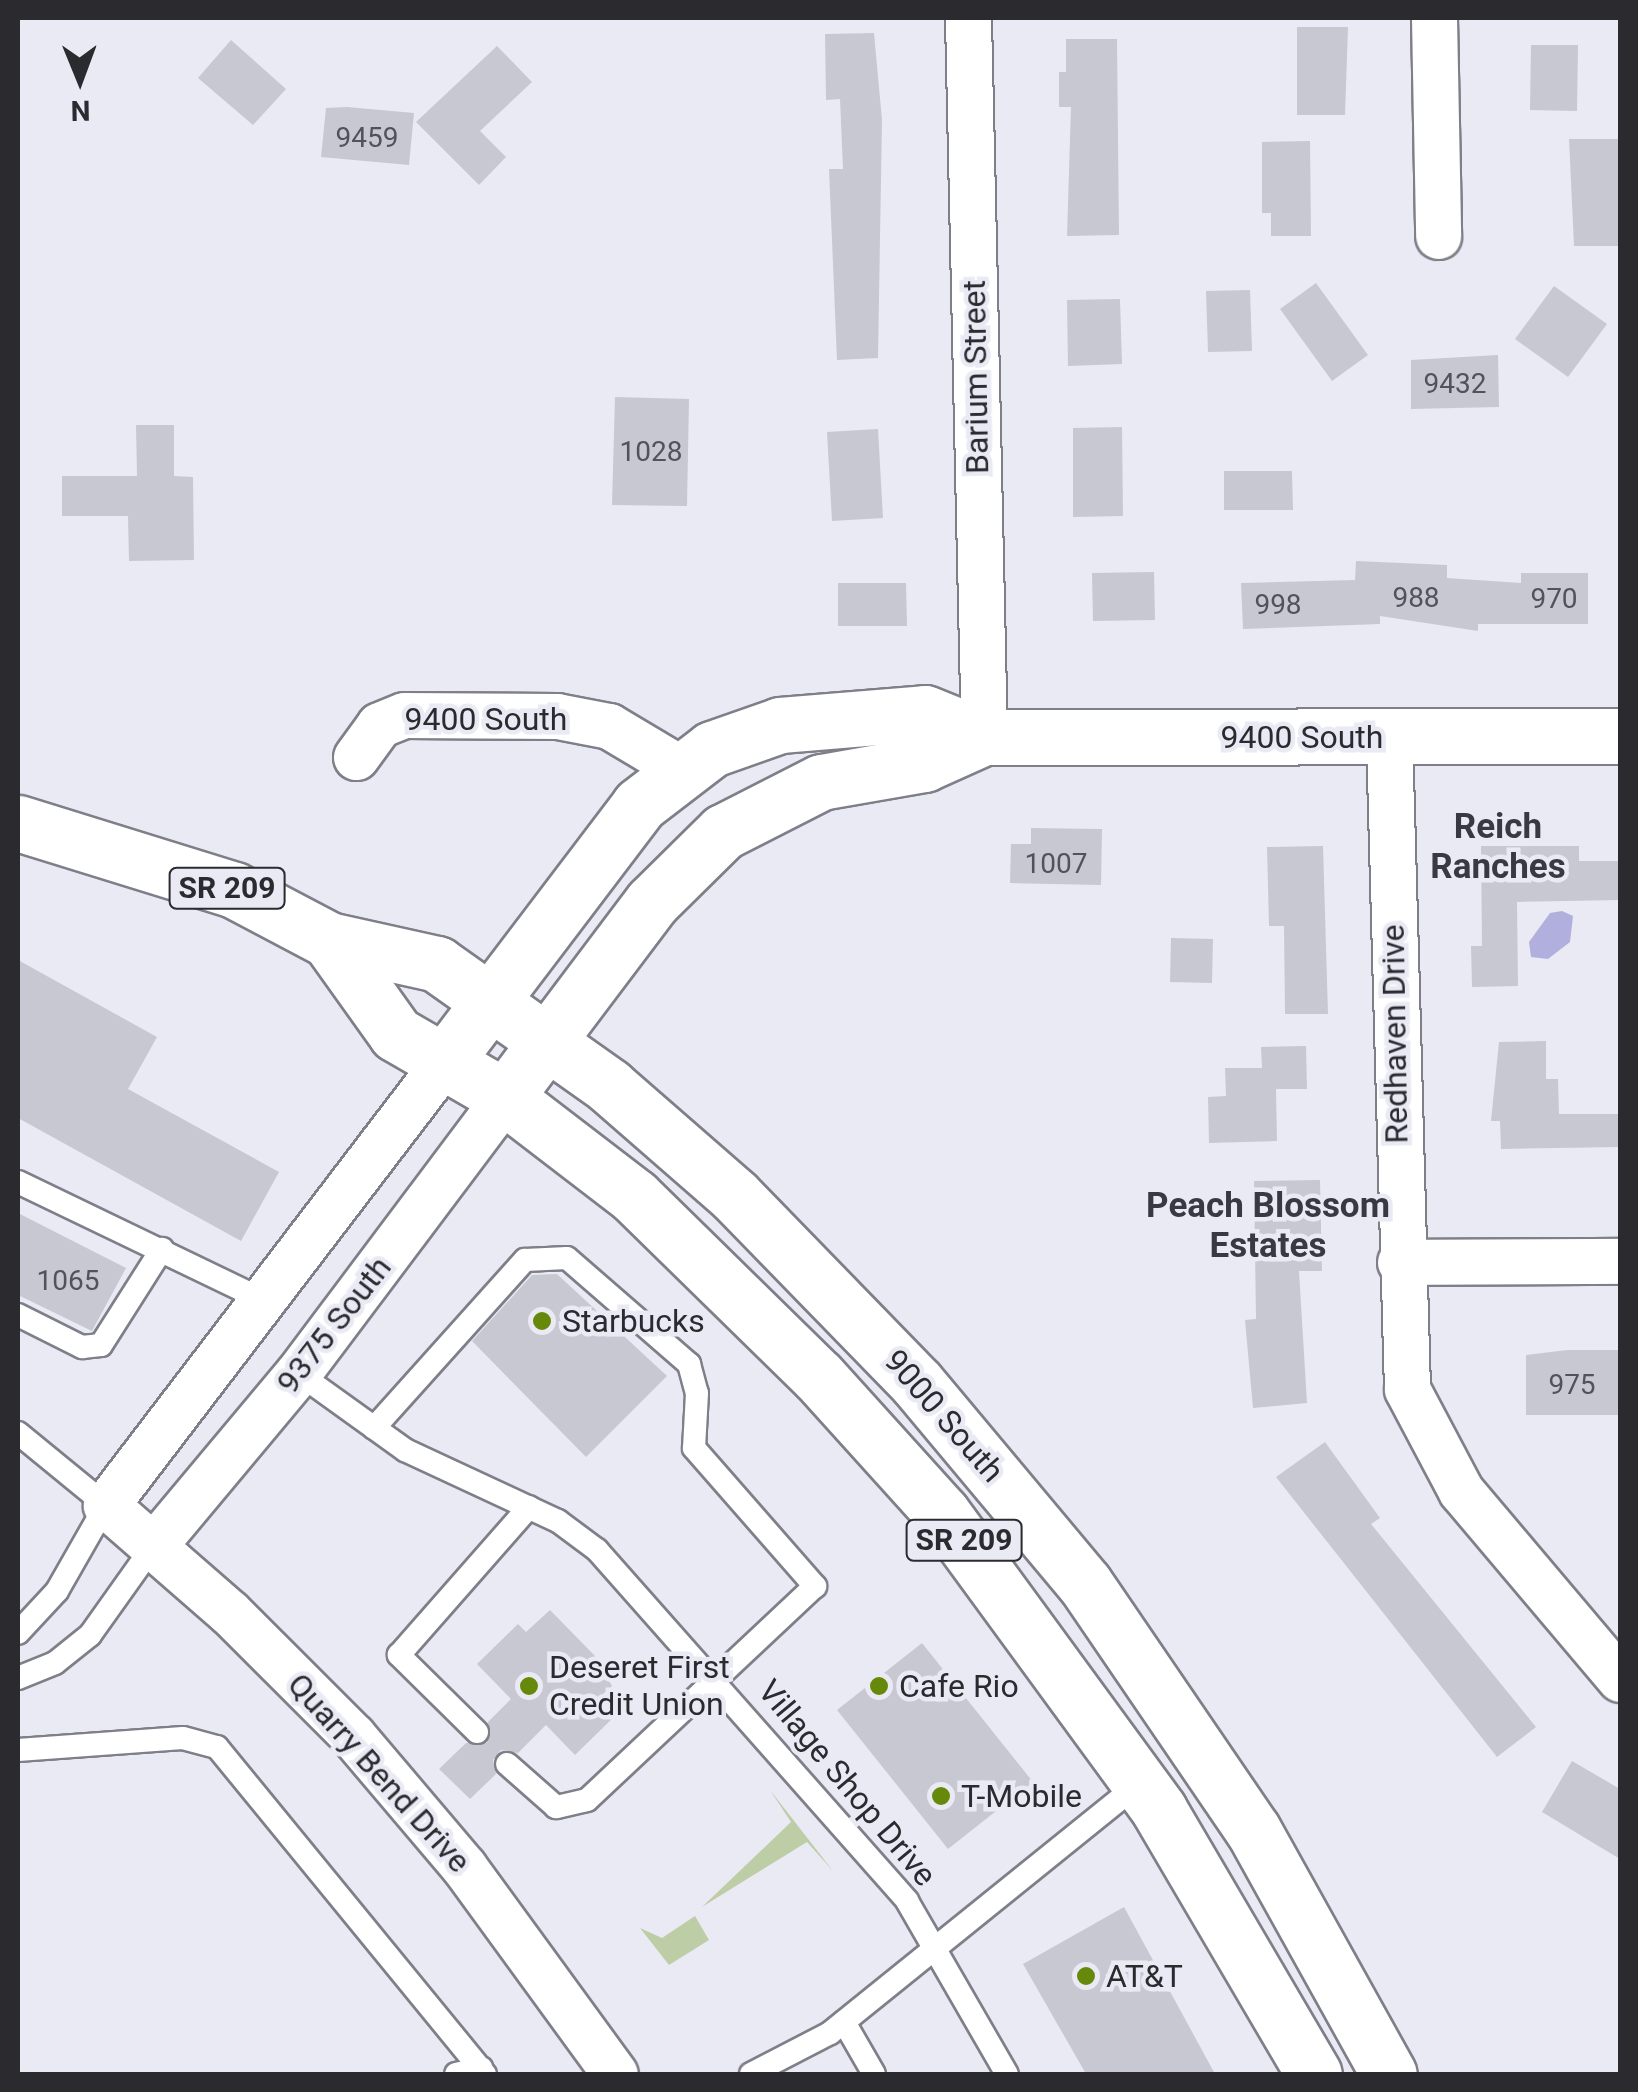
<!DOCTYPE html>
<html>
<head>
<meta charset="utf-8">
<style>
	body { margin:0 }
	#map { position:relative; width:1638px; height:2092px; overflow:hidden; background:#eaeaf5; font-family:Roboto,sans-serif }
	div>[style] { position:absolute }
	.green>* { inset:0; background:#bdcda5 }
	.water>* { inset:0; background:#b1afdd }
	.building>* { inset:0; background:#c8c8d3 }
	.roads { filter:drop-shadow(2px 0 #7f7f89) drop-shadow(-2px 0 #7f7f89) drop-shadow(0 2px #7f7f89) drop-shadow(0 -2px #7f7f89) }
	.service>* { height:22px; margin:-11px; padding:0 11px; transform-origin:11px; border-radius:11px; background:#fff }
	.minor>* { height:45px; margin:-22.5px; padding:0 22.5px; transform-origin:22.5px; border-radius:22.5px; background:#fff }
	.secondary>* { height:55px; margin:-27.5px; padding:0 27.5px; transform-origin:27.5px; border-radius:27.5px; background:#fff }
	.primary>* { height:55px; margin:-27.5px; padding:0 27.5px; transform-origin:27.5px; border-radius:27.5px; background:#fff }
	.dots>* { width:28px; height:28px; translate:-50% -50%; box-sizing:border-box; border:5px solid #eaeaf5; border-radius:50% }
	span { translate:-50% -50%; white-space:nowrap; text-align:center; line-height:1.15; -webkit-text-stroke:9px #eaeaf5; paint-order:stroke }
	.number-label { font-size:28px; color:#525258 }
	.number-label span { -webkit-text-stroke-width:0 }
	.shield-label span { padding:2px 8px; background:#eaeaf5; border:2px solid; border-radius:8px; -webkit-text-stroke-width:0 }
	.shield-label { font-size:30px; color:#2b2a2f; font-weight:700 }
	.street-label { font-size:32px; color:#2b2a2f }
	.poi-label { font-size:32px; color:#2b2a2f }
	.left { translate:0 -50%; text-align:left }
	.neighbourhood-label { font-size:35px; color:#393941; font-weight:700 }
	.frame { position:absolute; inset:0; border:20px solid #2b2a2f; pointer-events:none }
	.north { position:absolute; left:30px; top:30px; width:100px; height:100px; -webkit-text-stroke:8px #eaeaf5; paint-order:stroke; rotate:179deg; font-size:28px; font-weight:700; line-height:40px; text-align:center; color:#2b2a2f }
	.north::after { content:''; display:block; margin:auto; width:35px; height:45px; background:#2b2a2f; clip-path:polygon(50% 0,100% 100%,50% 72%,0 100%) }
</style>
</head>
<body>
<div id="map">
	<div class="green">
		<div style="clip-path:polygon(770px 1790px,833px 1871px,807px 1842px,702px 1907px,791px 1822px)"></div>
		<div style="clip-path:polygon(695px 1916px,709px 1940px,669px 1965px,640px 1928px,662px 1938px)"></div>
	</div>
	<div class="water">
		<div style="clip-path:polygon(1562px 911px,1573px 916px,1570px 942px,1548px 959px,1531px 957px,1529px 942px,1550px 913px)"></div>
	</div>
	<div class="building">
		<div style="clip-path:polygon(1297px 27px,1348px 27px,1345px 115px,1297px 115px)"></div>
		<div style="clip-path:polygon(874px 33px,882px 120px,878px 358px,837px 360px,829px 169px,843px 169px,840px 99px,826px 100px,825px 34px)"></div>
		<div style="clip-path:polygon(1066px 39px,1117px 39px,1119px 235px,1067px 236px,1071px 107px,1059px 107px,1059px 72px,1066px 72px)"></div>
		<div style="clip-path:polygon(231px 40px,286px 89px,253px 125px,198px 78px)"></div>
		<div style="clip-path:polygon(1531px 45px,1578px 45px,1577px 111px,1530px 110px)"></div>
		<div style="clip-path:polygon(497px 46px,532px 82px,480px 131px,506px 157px,479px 185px,416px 122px)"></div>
		<div style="clip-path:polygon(347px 107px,414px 113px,409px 165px,321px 157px,326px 108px)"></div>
		<div style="clip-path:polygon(1569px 139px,1619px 139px,1620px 246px,1574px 246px)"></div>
		<div style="clip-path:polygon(1310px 141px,1311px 236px,1271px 236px,1271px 213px,1262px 213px,1262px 142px)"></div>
		<div style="clip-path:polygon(1316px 283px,1368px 355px,1332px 381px,1280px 309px)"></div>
		<div style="clip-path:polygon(1554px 286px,1607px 324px,1568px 377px,1515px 339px)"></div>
		<div style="clip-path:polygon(1250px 290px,1252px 351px,1208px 352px,1206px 291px)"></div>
		<div style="clip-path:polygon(1120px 299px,1122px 364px,1068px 366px,1067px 300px)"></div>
		<div style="clip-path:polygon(1498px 355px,1499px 407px,1411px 409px,1411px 360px)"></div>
		<div style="clip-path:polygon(615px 397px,689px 399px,687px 506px,612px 505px)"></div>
		<div style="clip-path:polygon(136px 425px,174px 425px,174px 476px,193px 477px,194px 560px,129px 561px,128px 516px,62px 516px,62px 476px,137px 476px)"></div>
		<div style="clip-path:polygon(1122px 427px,1123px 516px,1073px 517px,1073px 428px)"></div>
		<div style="clip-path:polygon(878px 429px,883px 518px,832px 521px,827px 432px)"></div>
		<div style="clip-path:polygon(1224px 471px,1292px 471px,1293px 510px,1224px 510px)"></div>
		<div style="clip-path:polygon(1356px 561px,1447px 565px,1447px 578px,1521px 583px,1521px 573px,1588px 573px,1588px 624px,1478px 624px,1478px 631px,1380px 616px,1380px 624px,1243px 629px,1241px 583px,1355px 580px)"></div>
		<div style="clip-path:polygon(1154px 572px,1155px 620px,1093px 621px,1092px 573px)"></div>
		<div style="clip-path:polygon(838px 583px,906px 583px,907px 626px,838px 626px)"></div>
		<div style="clip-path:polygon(1031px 828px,1102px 829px,1101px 885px,1010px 883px,1011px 844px,1031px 844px)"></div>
		<div style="clip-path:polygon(1323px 846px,1328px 1014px,1285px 1014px,1284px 926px,1269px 926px,1267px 847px)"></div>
		<div style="clip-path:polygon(1481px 846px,1579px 846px,1579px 861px,1620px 861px,1620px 900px,1517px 902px,1518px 986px,1472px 987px,1471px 946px,1482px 946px)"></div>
		<div style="clip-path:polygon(1171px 938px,1213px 939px,1212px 983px,1170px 982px)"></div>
		<div style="clip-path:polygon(18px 960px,157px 1037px,128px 1089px,279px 1172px,241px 1241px,18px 1118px)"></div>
		<div style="clip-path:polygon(1546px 1041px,1546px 1079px,1558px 1079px,1559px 1114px,1620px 1114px,1620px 1147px,1501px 1149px,1500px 1121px,1491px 1121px,1499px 1042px)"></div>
		<div style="clip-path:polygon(1306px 1046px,1307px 1089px,1276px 1089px,1277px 1141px,1209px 1143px,1208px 1097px,1226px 1096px,1225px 1068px,1262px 1068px,1261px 1047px)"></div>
		<div style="clip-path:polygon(1320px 1180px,1322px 1271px,1299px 1271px,1307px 1403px,1253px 1408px,1245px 1320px,1256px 1319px,1254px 1181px)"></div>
		<div style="clip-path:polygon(18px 1213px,126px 1268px,92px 1331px,18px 1295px)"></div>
		<div style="clip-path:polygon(557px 1274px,667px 1376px,586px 1457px,472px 1341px,532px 1275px)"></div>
		<div style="clip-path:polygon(1567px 1350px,1618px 1350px,1618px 1415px,1526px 1415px,1526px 1355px)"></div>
		<div style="clip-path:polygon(1325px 1442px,1380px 1518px,1371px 1524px,1536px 1727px,1497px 1757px,1276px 1477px)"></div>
		<div style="clip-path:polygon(550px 1610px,595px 1656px,612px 1686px,602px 1695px,619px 1712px,575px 1755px,546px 1725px,518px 1753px,501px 1750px,493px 1760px,496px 1774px,470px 1799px,439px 1769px,466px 1743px,487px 1743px,488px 1722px,511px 1699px,477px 1664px,518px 1624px,526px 1632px)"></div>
		<div style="clip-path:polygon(922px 1643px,1033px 1782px,948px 1849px,837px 1710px)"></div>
		<div style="clip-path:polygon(1572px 1761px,1620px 1789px,1620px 1859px,1542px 1812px)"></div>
		<div style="clip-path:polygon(1124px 1907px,1215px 2074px,1086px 2074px,1023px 1964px)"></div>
	</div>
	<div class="roads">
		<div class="service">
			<div style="left:18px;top:1182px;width:274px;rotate:25.7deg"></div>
			<div style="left:18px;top:1315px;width:72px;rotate:26.6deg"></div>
			<div style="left:82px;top:1347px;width:19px;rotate:-6deg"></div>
			<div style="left:101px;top:1345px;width:114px;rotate:-57.6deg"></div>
			<div style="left:298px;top:1373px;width:132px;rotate:35.7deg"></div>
			<div style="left:405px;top:1450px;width:169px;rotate:24.9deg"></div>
			<div style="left:558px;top:1521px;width:49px;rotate:36.6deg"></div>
			<div style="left:597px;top:1550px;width:468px;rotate:48.5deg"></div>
			<div style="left:907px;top:1901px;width:200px;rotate:60deg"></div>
			<div style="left:374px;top:1428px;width:226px;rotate:-48.1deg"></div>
			<div style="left:525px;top:1260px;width:42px;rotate:-2.7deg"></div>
			<div style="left:567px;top:1258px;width:162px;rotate:41deg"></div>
			<div style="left:689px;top:1364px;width:30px;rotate:75deg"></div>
			<div style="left:697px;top:1393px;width:55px;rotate:93.1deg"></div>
			<div style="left:694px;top:1448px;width:184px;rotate:48.8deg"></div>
			<div style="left:815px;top:1586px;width:313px;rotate:136.8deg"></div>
			<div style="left:587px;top:1800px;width:32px;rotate:167deg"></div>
			<div style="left:556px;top:1807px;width:65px;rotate:-138.7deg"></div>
			<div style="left:18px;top:1433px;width:114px;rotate:39.3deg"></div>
			<div style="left:106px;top:1505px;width:99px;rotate:119.7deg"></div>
			<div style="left:57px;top:1591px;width:57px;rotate:132.9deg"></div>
			<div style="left:18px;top:1678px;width:40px;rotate:-22deg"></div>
			<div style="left:55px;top:1663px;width:45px;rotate:-38.7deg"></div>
			<div style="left:90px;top:1635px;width:110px;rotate:-54.6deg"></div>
			<div style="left:477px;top:1732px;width:110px;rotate:-135.4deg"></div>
			<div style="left:399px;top:1655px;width:197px;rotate:-48.7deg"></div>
			<div style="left:18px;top:1750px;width:165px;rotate:-4.2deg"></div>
			<div style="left:183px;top:1738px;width:35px;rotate:15deg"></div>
			<div style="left:217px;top:1747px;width:423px;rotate:50.7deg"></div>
			<div style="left:844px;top:2022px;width:60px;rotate:60deg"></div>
			<div style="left:456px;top:2074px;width:26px;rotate:-13deg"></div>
			<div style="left:751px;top:2074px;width:89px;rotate:-27.4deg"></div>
			<div style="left:830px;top:2033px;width:397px;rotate:-38.9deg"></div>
		</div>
		<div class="minor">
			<div style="left:968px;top:18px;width:719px;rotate:88.73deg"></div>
			<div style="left:1434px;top:18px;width:218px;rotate:88.9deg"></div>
			<div style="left:1389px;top:737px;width:652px;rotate:88.42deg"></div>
			<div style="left:1407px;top:1389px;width:115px;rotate:62.1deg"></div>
			<div style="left:1461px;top:1491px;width:246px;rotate:49.8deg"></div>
			<div style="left:356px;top:757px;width:39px;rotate:-54deg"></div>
			<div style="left:379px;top:725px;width:27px;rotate:-22deg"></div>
			<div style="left:404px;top:715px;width:153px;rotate:0.4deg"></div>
			<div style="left:557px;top:716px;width:53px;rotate:10.9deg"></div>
			<div style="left:609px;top:726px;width:84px;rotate:30.8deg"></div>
			<div style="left:445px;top:1061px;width:559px;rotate:127.36deg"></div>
			<div style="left:106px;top:1505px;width:164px;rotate:41.1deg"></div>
			<div style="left:230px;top:1613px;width:174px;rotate:45deg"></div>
			<div style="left:353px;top:1736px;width:172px;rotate:49.7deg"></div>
			<div style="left:464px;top:1867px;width:256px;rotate:53.9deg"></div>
			<div style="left:1400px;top:1262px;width:220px;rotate:-0.3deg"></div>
			<div style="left:154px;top:1545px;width:224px;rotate:-50.1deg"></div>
			<div style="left:298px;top:1373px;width:345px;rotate:-53.1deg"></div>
		</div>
		<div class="secondary">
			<div style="left:445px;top:1061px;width:321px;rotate:-52.8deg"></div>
			<div style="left:639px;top:805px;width:92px;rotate:-37.5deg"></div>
			<div style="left:712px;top:749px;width:72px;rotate:-19.4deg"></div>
			<div style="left:780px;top:725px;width:145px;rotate:-4.7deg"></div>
			<div style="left:925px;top:713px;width:64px;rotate:22.1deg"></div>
			<div style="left:984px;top:737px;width:636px;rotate:-0.09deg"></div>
			<div style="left:505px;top:1097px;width:244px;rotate:-53deg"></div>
			<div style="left:652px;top:902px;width:100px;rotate:-44.6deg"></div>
			<div style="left:723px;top:832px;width:110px;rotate:-27deg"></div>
			<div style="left:821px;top:782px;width:105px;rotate:-9.9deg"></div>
			<div style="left:924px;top:764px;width:66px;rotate:-24.2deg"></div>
		</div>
		<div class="primary">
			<div style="left:18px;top:823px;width:226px;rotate:17.2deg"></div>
			<div style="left:234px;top:890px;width:107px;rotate:27.8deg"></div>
			<div style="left:329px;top:940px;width:111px;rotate:12.5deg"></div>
			<div style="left:437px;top:964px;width:211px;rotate:35.3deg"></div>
			<div style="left:609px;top:1086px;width:167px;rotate:41.1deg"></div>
			<div style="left:735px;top:1196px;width:260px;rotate:45.8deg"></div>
			<div style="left:916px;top:1382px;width:263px;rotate:50.1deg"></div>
			<div style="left:1085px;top:1584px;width:298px;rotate:55.7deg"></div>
			<div style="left:1253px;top:1830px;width:279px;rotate:60.9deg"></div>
			<div style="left:329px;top:940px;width:115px;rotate:54.5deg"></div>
			<div style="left:396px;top:1034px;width:126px;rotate:30deg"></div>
			<div style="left:505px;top:1097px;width:163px;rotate:37.5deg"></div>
			<div style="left:634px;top:1196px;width:257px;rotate:44.4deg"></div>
			<div style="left:818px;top:1376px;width:185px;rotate:47.9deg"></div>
			<div style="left:942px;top:1513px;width:368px;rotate:53.8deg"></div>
			<div style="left:1159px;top:1810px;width:306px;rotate:59.6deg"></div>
		</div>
	</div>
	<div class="dots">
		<div style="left:542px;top:1321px;background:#66890b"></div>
		<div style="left:529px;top:1686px;background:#66890b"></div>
		<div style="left:879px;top:1686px;background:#66890b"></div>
		<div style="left:941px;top:1796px;background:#66890b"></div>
		<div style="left:1086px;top:1976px;background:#66890b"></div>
	</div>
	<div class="number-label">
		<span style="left:367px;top:138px">9459</span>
		<span style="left:1455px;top:384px">9432</span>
		<span style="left:651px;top:452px">1028</span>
		<span style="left:1416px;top:598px">988</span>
		<span style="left:1554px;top:599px">970</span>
		<span style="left:1278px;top:605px">998</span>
		<span style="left:1056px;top:864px">1007</span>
		<span style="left:68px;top:1281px">1065</span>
		<span style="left:1572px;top:1385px">975</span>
	</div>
	<div class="shield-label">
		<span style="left:227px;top:888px">SR 209</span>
		<span style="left:964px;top:1540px">SR 209</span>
	</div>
	<div class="street-label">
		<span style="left:976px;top:377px;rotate:-91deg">Barium Street</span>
		<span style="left:486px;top:719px">9400 South</span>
		<span style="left:1302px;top:737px">9400 South</span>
		<span style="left:1395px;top:1034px;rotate:-91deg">Redhaven Drive</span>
		<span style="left:334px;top:1325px;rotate:-52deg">9375 South</span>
		<span style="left:944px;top:1416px;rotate:49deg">9000 South</span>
		<span style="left:379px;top:1773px;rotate:48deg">Quarry Bend Drive</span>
		<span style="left:847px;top:1783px;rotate:50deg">Village Shop Drive</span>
	</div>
	<div class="poi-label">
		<span class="left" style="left:562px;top:1321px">Starbucks</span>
		<span class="left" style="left:549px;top:1686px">Deseret First<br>Credit Union</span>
		<span class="left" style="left:899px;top:1686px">Cafe Rio</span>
		<span class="left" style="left:961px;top:1796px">T-Mobile</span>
		<span class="left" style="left:1106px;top:1976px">AT&amp;T</span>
	</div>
	<div class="neighbourhood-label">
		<span style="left:1498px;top:847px">Reich<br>Ranches</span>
		<span style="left:1268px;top:1226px">Peach Blossom<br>Estates</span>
	</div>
	<div class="frame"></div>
	<div class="north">N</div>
</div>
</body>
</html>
